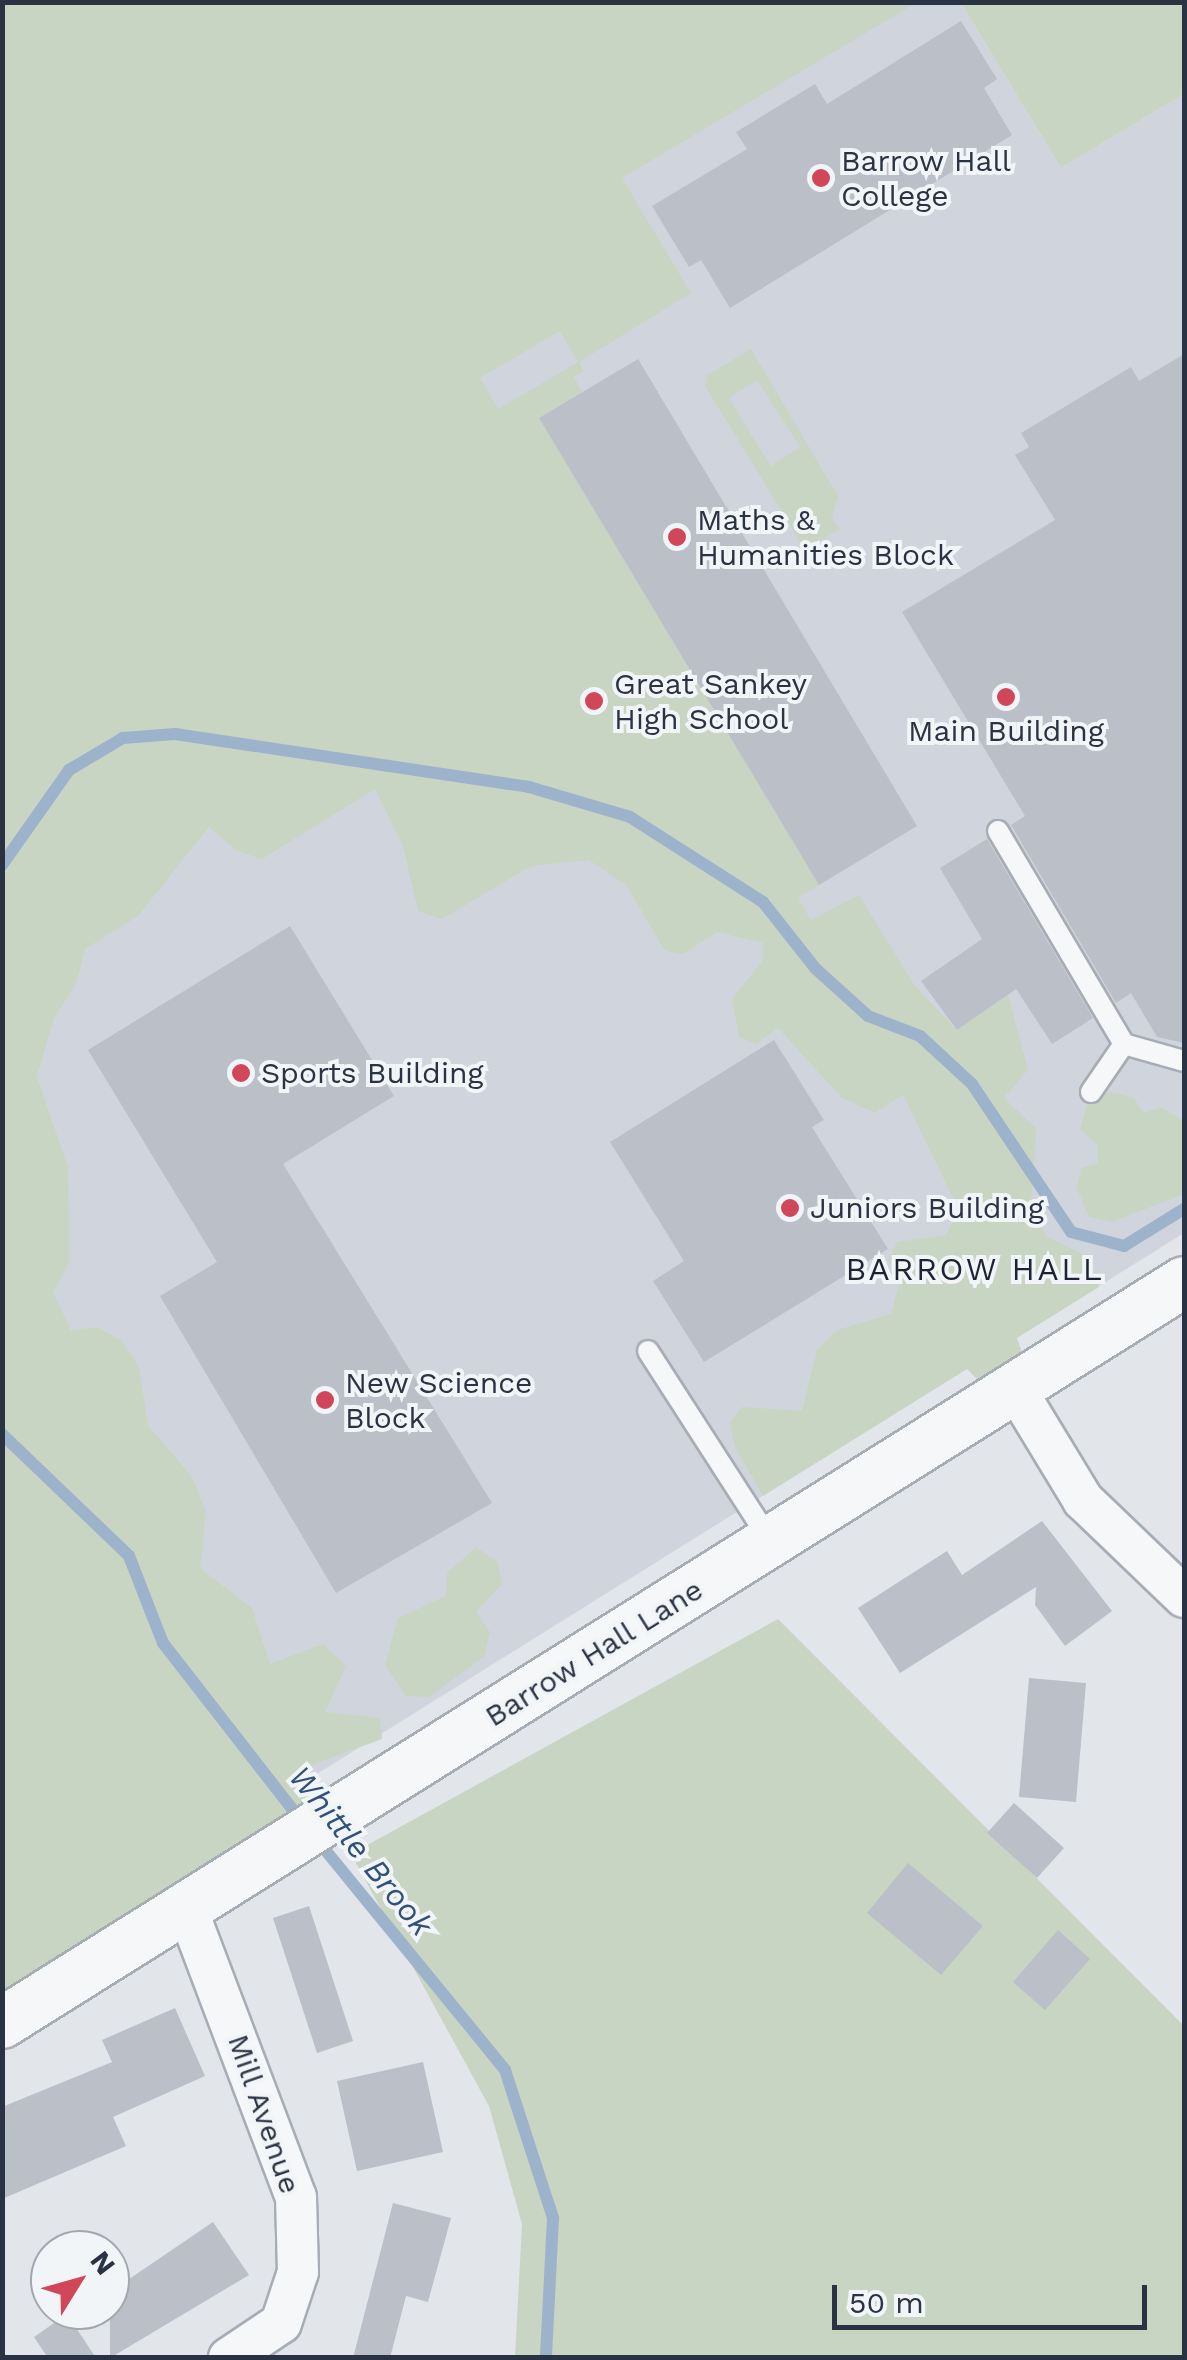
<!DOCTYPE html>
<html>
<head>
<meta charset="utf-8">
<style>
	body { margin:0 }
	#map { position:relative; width:1187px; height:2360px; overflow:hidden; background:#e2e6eb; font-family:"Work Sans",sans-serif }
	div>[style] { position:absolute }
	.built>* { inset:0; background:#d0d5dd }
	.green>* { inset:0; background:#c8d5c3 }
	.stream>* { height:12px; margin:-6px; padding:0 6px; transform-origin:6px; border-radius:6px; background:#9db3cb }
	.building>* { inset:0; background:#babfc8 }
	.roads { filter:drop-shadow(2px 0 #a7adb5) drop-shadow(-2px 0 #a7adb5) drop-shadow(0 2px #a7adb5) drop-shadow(0 -2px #a7adb5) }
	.service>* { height:20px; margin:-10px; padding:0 10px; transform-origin:10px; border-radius:10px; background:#f5f7f9 }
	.minor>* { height:40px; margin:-20px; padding:0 20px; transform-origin:20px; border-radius:20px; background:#f5f7f9 }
	.tertiary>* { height:50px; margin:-25px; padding:0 25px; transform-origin:25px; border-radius:25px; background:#f5f7f9 }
	.dots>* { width:28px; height:28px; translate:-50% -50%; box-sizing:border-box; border:5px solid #f2f5f8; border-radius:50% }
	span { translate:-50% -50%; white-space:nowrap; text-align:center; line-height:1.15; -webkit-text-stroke:8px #f2f5f8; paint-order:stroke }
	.poi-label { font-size:30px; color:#2a3343 }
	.left { translate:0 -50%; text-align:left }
	.street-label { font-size:30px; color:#2a3343 }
	.neighbourhood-label { font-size:32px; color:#1c2434; letter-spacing:2.5px }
	.water-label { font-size:32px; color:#335178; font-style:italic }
	.frame { position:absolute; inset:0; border:5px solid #2a3343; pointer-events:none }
	.north { position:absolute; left:30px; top:2230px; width:100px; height:100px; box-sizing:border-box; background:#f2f5f8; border:2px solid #a2a7b0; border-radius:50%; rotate:53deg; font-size:28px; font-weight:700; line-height:40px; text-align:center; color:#2a3343 }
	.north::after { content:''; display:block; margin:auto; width:35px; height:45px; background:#d04759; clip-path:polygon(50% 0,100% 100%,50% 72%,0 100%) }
	.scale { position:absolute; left:832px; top:2285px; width:315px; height:45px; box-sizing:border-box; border:5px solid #2a3343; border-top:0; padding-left:12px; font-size:30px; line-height:35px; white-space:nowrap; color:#2a3343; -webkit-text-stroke:8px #f2f5f8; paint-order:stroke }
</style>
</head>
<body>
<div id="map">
	<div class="built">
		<div style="clip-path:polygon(2px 3px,961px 3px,1061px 168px,1184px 94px,1184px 1233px,304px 1782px,3px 1272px)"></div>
	</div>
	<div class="green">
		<div style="clip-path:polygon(evenodd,3px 3px,916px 3px,622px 178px,691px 293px,579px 362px,584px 371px,574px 377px,582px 392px,539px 418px,819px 885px,798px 898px,811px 920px,859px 895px,915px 986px,957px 1030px,1008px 994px,1028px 1070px,1004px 1098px,1036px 1128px,1031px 1207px,1047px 1237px,1083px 1254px,1099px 1287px,1017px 1338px,1025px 1361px,983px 1385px,967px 1369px,763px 1496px,735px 1447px,730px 1423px,742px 1407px,802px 1411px,817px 1350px,837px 1330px,891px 1314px,900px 1280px,888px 1261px,897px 1242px,946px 1235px,959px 1210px,903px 1095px,875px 1113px,842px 1098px,778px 1028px,756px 1044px,739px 1037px,732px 999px,762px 961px,763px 943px,717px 932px,683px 954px,665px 951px,626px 885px,589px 860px,531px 866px,442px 919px,418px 911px,403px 846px,375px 789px,262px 859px,237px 851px,209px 827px,138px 916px,85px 949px,76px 984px,54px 1018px,37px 1077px,68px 1167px,70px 1261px,53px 1292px,71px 1330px,98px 1327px,122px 1341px,139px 1367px,148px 1425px,192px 1477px,206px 1512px,200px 1568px,252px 1608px,270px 1664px,323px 1644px,346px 1666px,325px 1712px,380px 1718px,382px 1739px,298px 1770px,323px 1813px,3px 1996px,3px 3px,560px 331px,578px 362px,498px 409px,480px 378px,560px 331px)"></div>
		<div style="clip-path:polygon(961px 3px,1184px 3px,1184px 94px,1061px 168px)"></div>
		<div style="clip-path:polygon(evenodd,751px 349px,838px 496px,832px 518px,840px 529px,805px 550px,705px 386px,707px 375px,751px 349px,757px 380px,800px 447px,771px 466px,729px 398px,757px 380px)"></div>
		<div style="clip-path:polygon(1108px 1092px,1133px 1097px,1144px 1113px,1161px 1107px,1182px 1120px,1184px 1143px,1184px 1194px,1112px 1222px,1089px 1217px,1077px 1189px,1081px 1168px,1098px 1164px,1097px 1145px,1080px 1129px,1087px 1105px)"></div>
		<div style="clip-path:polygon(476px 1547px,498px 1563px,502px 1584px,476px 1612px,490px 1632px,484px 1657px,429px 1697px,406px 1696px,385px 1665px,398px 1618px,446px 1596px,447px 1573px)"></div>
		<div style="clip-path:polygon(778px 1619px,1184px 2026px,1184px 2357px,515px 2357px,522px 2224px,489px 2106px,351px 1854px)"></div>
	</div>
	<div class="stream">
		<div style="left:2px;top:865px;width:116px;rotate:-54.8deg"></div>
		<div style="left:69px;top:770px;width:63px;rotate:-30.7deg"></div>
		<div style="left:123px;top:738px;width:52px;rotate:-4.4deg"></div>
		<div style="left:175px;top:734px;width:358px;rotate:8.5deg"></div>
		<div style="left:529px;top:787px;width:105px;rotate:16.5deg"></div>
		<div style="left:630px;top:817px;width:158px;rotate:32.6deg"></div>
		<div style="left:763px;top:902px;width:85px;rotate:51.7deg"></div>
		<div style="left:816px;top:969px;width:70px;rotate:42.1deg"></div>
		<div style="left:868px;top:1016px;width:56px;rotate:21deg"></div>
		<div style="left:920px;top:1036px;width:71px;rotate:42.7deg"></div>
		<div style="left:972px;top:1084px;width:178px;rotate:56.2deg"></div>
		<div style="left:1071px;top:1232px;width:55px;rotate:14.8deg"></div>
		<div style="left:1124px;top:1246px;width:70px;rotate:-31.7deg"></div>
		<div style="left:2px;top:1434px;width:176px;rotate:43.8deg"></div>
		<div style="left:129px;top:1556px;width:93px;rotate:68.7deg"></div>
		<div style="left:163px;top:1643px;width:229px;rotate:52.1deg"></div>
		<div style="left:317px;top:1840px;width:297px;rotate:50.7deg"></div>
		<div style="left:505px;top:2070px;width:156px;rotate:72deg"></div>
		<div style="left:553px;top:2218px;width:140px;rotate:92.9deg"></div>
	</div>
	<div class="building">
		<div style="clip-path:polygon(961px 21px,997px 79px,984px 88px,1012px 135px,730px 308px,701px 260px,689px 267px,652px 206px,747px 149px,736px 132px,815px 84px,827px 104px)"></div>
		<div style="clip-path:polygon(1184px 354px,1184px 1043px,1157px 1037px,1131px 993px,1116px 1003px,1011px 825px,1025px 816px,902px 612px,1055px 520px,1015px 455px,1029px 447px,1021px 433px,1131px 367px,1139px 381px)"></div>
		<div style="clip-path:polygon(638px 359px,917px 826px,819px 885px,539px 418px)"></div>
		<div style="clip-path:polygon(987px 839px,1093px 1018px,1052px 1044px,1016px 989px,957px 1030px,921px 981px,982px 939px,940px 868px)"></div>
		<div style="clip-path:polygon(290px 926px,394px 1096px,283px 1164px,492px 1503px,336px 1593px,160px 1296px,217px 1262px,88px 1050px)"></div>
		<div style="clip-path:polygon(774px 1040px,824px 1120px,812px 1127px,888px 1249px,704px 1362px,653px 1281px,684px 1261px,610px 1142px)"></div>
		<div style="clip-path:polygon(1042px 1521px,1112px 1611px,1065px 1646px,1035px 1605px,1036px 1587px,900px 1673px,858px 1608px,947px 1551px,962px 1575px)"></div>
		<div style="clip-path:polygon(1029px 1678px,1086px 1683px,1076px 1802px,1019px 1797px)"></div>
		<div style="clip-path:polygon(1014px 1803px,1064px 1848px,1037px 1878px,987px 1833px)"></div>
		<div style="clip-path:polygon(908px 1863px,983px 1926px,941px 1975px,867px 1913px)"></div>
		<div style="clip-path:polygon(309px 1906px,353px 2041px,317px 2053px,273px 1918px)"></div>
		<div style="clip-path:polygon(1058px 1930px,1090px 1959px,1045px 2010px,1013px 1982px)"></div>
		<div style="clip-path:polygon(175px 2008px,205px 2076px,113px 2117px,126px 2146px,2px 2199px,2px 2107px,112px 2062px,102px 2040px)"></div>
		<div style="clip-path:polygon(423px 2062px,443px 2152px,357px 2171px,337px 2081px)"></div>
		<div style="clip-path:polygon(393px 2203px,451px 2218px,428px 2302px,406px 2296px,390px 2358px,353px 2358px)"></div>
		<div style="clip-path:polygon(213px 2222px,249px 2275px,110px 2358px,110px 2292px)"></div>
		<div style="clip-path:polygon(67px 2314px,96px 2358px,48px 2358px,34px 2337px)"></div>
	</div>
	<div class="roads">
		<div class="service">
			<div style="left:998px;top:831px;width:247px;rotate:59.4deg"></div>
			<div style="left:1091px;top:1092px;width:58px;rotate:-55.5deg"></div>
			<div style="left:1124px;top:1044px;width:62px;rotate:15.8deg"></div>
			<div style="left:648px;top:1351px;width:225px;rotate:57.2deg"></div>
		</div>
		<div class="minor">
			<div style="left:1015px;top:1388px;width:131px;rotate:58.7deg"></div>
			<div style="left:1083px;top:1500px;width:140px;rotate:43.8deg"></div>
			<div style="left:187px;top:1909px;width:308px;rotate:69.3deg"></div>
			<div style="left:296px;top:2197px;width:75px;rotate:88.5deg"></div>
			<div style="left:298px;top:2272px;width:54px;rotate:108.4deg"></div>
			<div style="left:281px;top:2323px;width:63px;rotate:146.1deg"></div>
		</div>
		<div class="tertiary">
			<div style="left:2px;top:2023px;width:1395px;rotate:-32.08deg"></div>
		</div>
	</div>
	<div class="dots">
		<div style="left:821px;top:178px;background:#d04759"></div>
		<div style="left:677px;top:537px;background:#d04759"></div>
		<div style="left:1006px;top:697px;background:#d04759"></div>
		<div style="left:594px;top:701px;background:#d04759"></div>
		<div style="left:241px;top:1073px;background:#d04759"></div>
		<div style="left:790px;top:1208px;background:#d04759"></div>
		<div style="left:325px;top:1400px;background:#d04759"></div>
	</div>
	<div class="poi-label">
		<span class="left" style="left:841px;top:178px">Barrow Hall<br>College</span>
		<span class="left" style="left:697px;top:537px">Maths &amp;<br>Humanities Block</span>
		<span class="left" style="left:614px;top:701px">Great Sankey<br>High School</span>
		<span style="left:1006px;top:731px">Main Building</span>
		<span class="left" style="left:261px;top:1073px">Sports Building</span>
		<span class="left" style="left:810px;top:1208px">Juniors Building</span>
		<span class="left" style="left:345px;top:1400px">New Science<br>Block</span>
	</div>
	<div class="street-label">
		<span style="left:594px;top:1653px;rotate:-32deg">Barrow Hall Lane</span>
		<span style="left:264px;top:2114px;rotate:71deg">Mill Avenue</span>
	</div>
	<div class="neighbourhood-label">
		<span style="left:975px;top:1269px">BARROW HALL</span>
	</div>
	<div class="water-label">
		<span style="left:361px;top:1851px;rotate:51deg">Whittle Brook</span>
	</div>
	<div class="frame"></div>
	<div class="north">N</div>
	<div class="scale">50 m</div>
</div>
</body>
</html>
